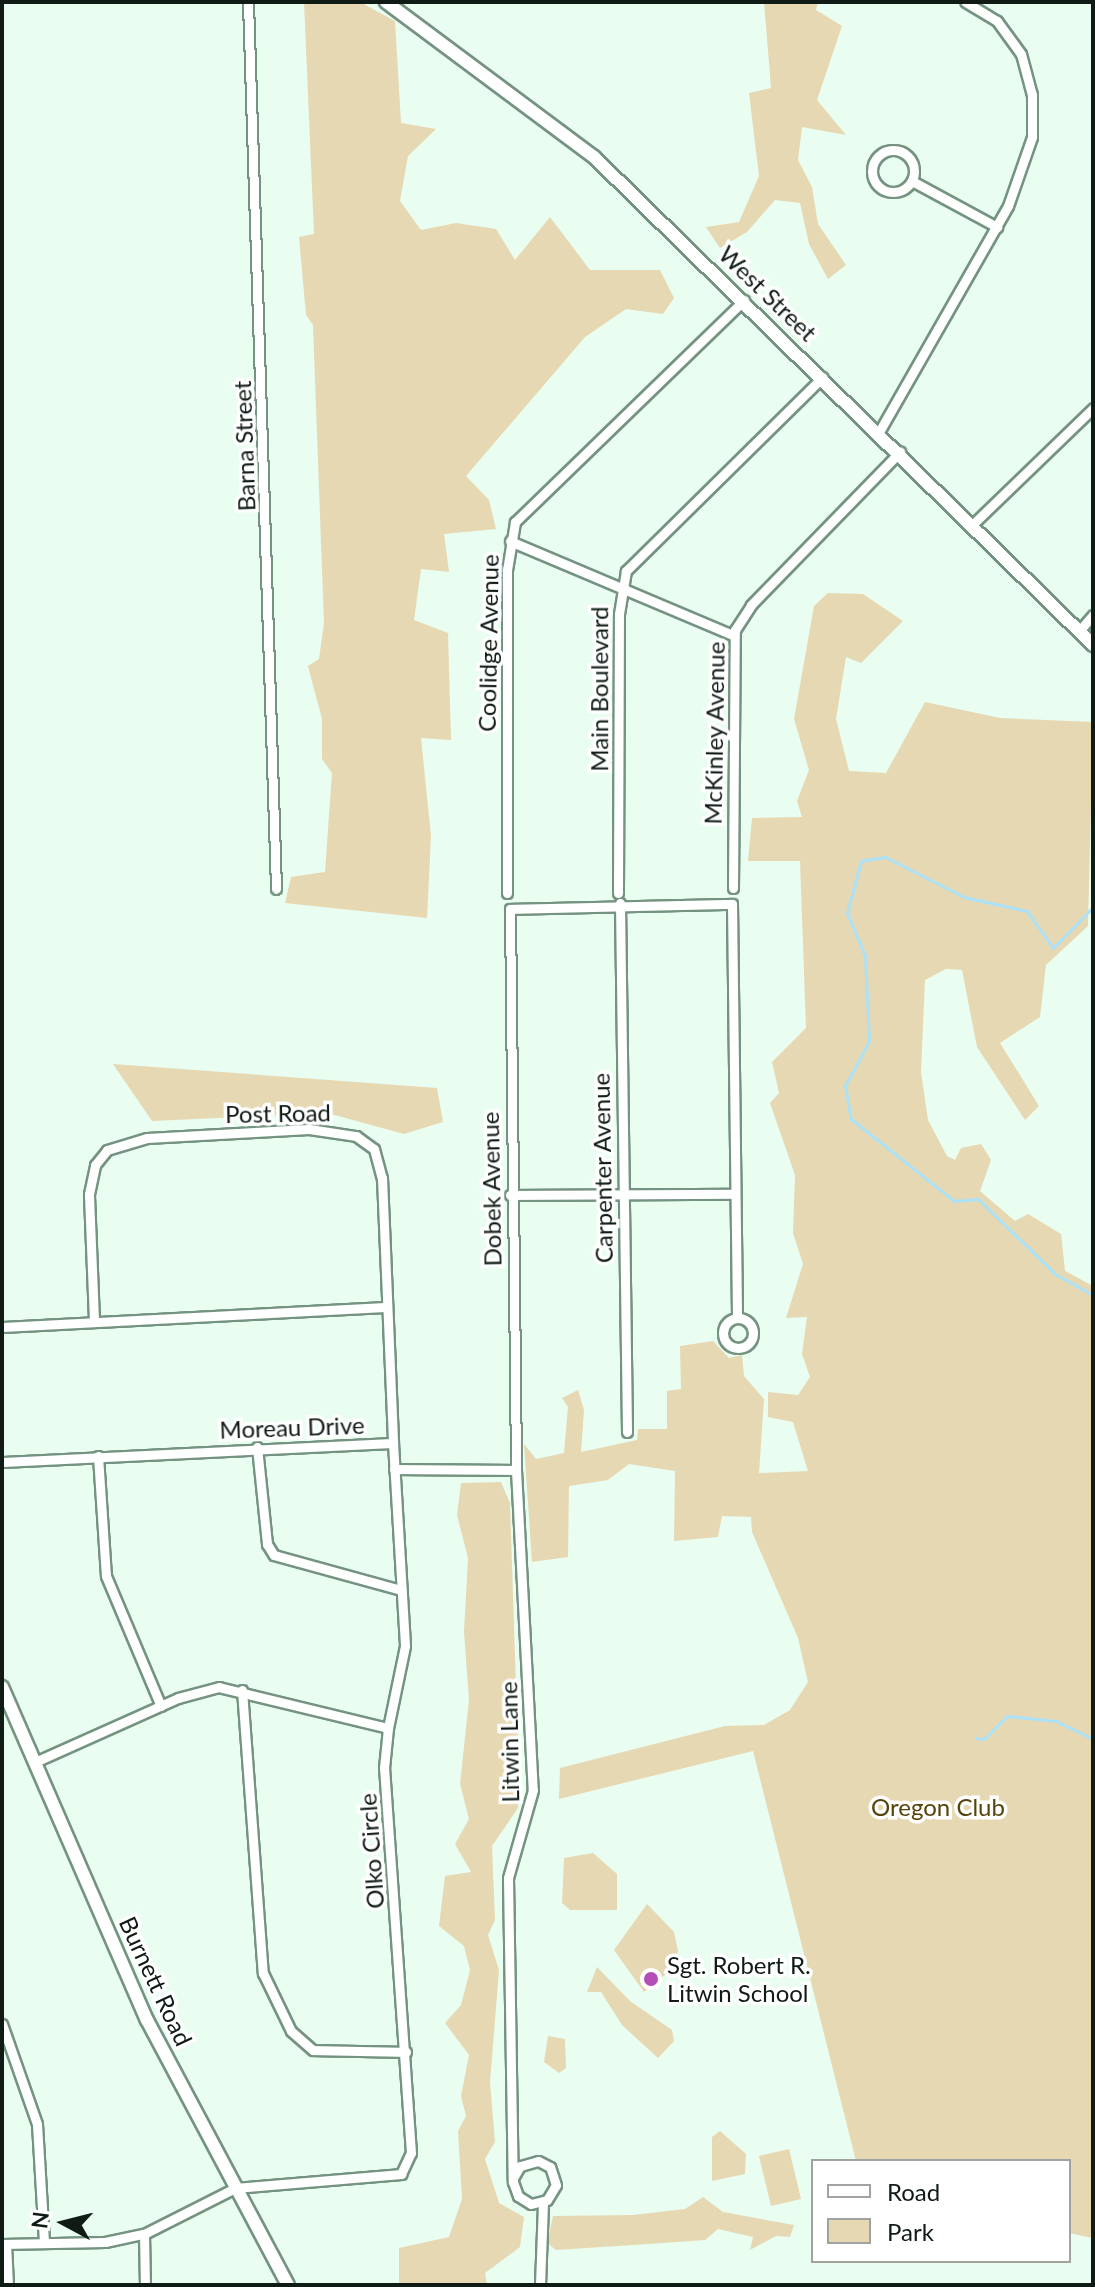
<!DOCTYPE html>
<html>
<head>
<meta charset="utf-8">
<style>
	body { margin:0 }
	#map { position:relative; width:1095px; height:2287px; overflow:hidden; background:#e9fdf0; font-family:Lato,sans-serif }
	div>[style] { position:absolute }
	.green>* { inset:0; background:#e6d8b3 }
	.stream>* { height:3px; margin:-1.5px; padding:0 1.5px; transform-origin:1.5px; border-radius:1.5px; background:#abe2f8 }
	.roads { filter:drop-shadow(2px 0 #749380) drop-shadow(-2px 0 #749380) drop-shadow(0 2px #749380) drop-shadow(0 -2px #749380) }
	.street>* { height:9px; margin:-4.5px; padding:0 4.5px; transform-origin:4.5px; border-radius:4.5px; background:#fff }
	.street>.ring { margin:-4.5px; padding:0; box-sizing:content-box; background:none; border:9px solid #fff; border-radius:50% }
	.secondary>* { height:12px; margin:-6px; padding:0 6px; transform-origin:6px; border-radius:6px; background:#fff }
	.dots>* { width:22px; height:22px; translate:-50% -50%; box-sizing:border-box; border:4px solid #fff; border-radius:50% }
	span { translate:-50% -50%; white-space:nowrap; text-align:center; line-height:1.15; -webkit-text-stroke:7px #fff; paint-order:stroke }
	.street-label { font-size:24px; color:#0f1b14 }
	.park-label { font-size:24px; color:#56440a }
	.poi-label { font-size:24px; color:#0f1b14 }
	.left { translate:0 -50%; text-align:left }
	.frame { position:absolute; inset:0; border:4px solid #0f1b14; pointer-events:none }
	.legend { position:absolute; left:811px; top:2159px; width:260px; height:104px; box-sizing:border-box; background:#fff; border:2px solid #9fa4a1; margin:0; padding:10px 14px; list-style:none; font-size:24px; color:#0f1b14 }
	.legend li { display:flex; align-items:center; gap:16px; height:40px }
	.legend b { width:40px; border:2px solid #9fa4a1 }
	.north { position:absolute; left:24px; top:2183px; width:80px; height:80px; -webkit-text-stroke:6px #fff; paint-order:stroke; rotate:277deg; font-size:22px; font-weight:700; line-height:32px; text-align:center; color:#0f1b14 }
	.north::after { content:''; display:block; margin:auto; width:28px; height:36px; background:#0f1b14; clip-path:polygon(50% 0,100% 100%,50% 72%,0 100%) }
</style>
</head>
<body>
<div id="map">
	<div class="green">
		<div style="clip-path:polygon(304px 2px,360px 2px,395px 21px,401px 123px,436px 129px,408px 156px,400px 201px,421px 230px,456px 223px,496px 229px,515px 260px,550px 217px,590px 270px,660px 270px,674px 298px,663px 314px,626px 309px,585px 337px,466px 476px,489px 500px,496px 529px,444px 534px,449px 572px,421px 569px,414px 620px,448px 633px,451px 740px,421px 738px,431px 836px,427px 918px,285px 903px,291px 877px,325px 872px,332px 773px,322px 759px,322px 719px,308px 666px,319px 659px,324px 623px,313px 325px,306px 315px,299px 237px,314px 234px)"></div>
		<div style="clip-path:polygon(764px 2px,818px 2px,816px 10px,842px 26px,817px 100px,846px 135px,802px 127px,798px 160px,812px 187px,818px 224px,846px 265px,828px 279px,809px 244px,800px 203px,775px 200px,747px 232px,720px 248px,706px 227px,739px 222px,759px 176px,749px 93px,771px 88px)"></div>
		<div style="clip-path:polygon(828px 593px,863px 594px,903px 621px,861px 663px,846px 657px,836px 719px,849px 771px,886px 773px,925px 702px,1000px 718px,1093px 722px,1088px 926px,1046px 965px,1040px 1017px,1000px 1043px,1039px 1106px,1025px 1120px,977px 1047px,962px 970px,946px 969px,925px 980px,921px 1072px,928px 1120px,947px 1156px,955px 1160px,961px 1148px,981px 1144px,991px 1160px,980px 1191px,1015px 1221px,1028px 1214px,1061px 1234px,1065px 1271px,1093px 1286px,1092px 2238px,1069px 2233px,1069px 2161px,856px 2161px,753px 1751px,559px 1799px,560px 1768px,725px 1726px,764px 1725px,790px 1710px,808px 1682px,798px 1638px,752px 1532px,751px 1517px,722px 1516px,718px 1537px,674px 1541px,675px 1471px,629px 1464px,608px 1480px,569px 1486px,568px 1557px,532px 1562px,524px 1444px,536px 1459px,564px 1453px,568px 1407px,562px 1398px,578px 1390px,584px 1410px,581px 1452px,637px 1440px,638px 1429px,667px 1429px,667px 1391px,681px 1389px,680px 1346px,713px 1341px,729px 1358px,742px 1355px,744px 1376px,764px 1399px,759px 1473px,808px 1471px,793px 1422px,768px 1417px,768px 1392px,798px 1395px,810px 1377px,802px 1354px,807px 1317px,786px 1318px,803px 1264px,793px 1233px,795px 1175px,770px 1103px,779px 1093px,772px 1062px,806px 1028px,800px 861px,748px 861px,752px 818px,802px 817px,797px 801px,809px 770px,794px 719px,814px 606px)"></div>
		<div style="clip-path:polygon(113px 1064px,437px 1088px,443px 1122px,404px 1134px,327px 1113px,152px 1121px)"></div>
		<div style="clip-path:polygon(501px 1482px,510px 1503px,519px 1779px,518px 1808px,492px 1846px,495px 1920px,488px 1935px,499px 1970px,490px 2082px,495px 2142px,485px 2159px,499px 2203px,524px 2217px,520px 2247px,485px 2273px,487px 2285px,399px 2285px,399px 2248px,449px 2237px,462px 2199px,458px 2131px,466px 2116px,461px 2096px,469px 2055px,445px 2023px,461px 2005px,470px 1970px,464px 1946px,439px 1926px,445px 1876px,471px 1872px,455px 1844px,469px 1819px,460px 1784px,469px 1700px,464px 1632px,468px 1558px,457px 1515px,461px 1483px)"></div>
		<div style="clip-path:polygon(593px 1853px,617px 1874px,617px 1910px,570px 1910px,562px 1903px,564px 1858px)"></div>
		<div style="clip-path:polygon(647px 1904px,674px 1932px,678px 1951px,675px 1967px,644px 1992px,614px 1950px)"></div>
		<div style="clip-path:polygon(597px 1967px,630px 2001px,672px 2030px,674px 2041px,658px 2058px,622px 2025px,601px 1992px,587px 1992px)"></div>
		<div style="clip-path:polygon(548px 2036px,565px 2039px,566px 2068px,559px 2073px,544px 2062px)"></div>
		<div style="clip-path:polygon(720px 2131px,746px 2154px,745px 2174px,712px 2181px,712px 2137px)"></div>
		<div style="clip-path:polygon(789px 2149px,801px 2199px,771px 2206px,759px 2156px)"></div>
		<div style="clip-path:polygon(703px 2197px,723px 2212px,794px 2225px,790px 2237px,776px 2236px,750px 2250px,753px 2237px,718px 2229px,705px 2240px,663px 2243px,556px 2250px,547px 2243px,553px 2216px,633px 2215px,685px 2209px)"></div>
	</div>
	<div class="stream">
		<div style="left:1093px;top:907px;width:57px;rotate:134.3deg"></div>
		<div style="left:1053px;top:948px;width:45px;rotate:-125.1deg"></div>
		<div style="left:1027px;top:911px;width:65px;rotate:-167.5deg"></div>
		<div style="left:964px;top:897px;width:89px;rotate:-153.1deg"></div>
		<div style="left:885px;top:857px;width:24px;rotate:171deg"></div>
		<div style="left:861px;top:861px;width:54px;rotate:105.1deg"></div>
		<div style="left:847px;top:913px;width:47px;rotate:67.3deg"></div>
		<div style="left:865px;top:956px;width:85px;rotate:87.3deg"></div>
		<div style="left:869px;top:1041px;width:51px;rotate:118.1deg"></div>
		<div style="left:845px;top:1086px;width:34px;rotate:80deg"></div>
		<div style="left:851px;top:1119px;width:132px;rotate:38.5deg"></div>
		<div style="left:954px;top:1201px;width:24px;rotate:-5deg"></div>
		<div style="left:978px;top:1199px;width:107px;rotate:44.2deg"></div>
		<div style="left:1055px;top:1274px;width:43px;rotate:28.9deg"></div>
		<div style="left:976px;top:1738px;width:8px;rotate:7deg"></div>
		<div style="left:984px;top:1739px;width:33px;rotate:-45deg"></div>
		<div style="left:1007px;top:1716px;width:49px;rotate:5.8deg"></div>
		<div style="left:1056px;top:1721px;width:41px;rotate:25.9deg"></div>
	</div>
	<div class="roads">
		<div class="street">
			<div style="left:248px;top:2px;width:887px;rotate:88.19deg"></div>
			<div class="ring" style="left:872px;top:150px;width:33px;height:33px"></div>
			<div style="left:912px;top:181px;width:97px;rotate:28.4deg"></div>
			<div style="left:879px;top:432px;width:260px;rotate:-60.3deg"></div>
			<div style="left:1008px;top:206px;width:73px;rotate:-70.8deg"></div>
			<div style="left:1032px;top:137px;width:42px;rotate:-90deg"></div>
			<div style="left:1032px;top:95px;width:42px;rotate:-105deg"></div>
			<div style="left:1021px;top:54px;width:41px;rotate:-126deg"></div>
			<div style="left:997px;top:21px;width:37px;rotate:-149deg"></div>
			<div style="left:973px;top:524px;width:167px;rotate:-44deg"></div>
			<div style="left:510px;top:541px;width:242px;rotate:22.9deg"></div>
			<div style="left:1079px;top:631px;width:21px;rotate:-49deg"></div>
			<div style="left:733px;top:888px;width:258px;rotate:-89.6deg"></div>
			<div style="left:735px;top:630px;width:30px;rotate:-57deg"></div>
			<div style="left:751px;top:605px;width:214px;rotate:-45.8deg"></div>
			<div style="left:507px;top:893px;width:323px;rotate:-90deg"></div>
			<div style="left:507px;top:570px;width:49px;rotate:-80.5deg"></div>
			<div style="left:515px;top:522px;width:319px;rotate:-44.1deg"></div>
			<div style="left:618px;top:893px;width:279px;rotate:-89.8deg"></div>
			<div style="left:619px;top:614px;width:44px;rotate:-80.8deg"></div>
			<div style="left:626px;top:571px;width:276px;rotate:-44.6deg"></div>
			<div style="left:620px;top:903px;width:529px;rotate:89.24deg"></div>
			<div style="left:510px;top:1195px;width:225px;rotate:-0.3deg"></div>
			<div class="ring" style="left:723px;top:1318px;width:21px;height:21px"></div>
			<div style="left:94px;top:1320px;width:126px;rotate:-92.3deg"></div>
			<div style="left:89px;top:1194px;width:30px;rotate:-78deg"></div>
			<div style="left:95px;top:1165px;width:19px;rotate:-51deg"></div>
			<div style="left:107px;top:1150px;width:42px;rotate:-16.7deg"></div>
			<div style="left:147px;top:1138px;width:162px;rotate:-3.2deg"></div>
			<div style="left:309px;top:1129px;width:48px;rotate:8.5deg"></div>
			<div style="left:356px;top:1136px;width:22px;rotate:36deg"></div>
			<div style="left:374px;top:1149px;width:30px;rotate:75deg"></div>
			<div style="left:382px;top:1178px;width:265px;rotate:87.6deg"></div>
			<div style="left:2px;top:1327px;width:384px;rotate:-3deg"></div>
			<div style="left:257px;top:1447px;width:98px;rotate:84.1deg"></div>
			<div style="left:267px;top:1544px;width:13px;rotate:58deg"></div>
			<div style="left:274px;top:1555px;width:132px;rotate:15.4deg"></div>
			<div style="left:98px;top:1456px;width:120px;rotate:86.2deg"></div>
			<div style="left:106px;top:1576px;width:141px;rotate:67.1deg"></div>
			<div style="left:2px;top:1462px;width:391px;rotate:-2.8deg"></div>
			<div style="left:393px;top:1443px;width:203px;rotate:86.6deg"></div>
			<div style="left:405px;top:1646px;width:84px;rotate:101.7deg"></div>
			<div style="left:394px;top:1469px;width:122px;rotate:0.5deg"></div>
			<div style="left:516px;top:1470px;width:320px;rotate:87deg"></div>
			<div style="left:533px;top:1790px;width:91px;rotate:105.9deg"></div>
			<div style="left:508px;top:1878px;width:304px;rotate:89.1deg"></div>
			<div style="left:513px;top:2182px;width:15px;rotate:70deg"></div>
			<div style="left:518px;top:2196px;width:15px;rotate:32deg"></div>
			<div style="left:531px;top:2204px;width:16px;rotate:-14deg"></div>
			<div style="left:547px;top:2200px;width:17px;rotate:-59deg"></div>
			<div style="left:556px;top:2185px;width:19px;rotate:-108deg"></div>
			<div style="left:550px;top:2167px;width:13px;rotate:-153deg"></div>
			<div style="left:538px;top:2161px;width:19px;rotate:164deg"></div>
			<div style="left:520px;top:2166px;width:14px;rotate:120deg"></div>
			<div style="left:516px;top:1470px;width:561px;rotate:-90.61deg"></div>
			<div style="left:510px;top:909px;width:222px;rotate:-1.3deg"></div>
			<div style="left:732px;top:904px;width:413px;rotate:89.3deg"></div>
			<div style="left:242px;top:1690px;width:284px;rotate:85.8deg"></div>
			<div style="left:263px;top:1973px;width:64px;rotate:64.2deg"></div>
			<div style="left:291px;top:2031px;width:29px;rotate:41deg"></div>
			<div style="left:313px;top:2050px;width:93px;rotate:1.2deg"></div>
			<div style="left:2px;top:2024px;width:106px;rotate:70.7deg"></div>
			<div style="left:37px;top:2124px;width:119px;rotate:86.6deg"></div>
			<div style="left:144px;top:2234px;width:51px;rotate:88.9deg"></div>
			<div style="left:2px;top:2244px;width:103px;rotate:-1.1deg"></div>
			<div style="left:105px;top:2242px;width:40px;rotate:-12deg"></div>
			<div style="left:144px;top:2234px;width:102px;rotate:-26.8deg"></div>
			<div style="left:235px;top:2188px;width:167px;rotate:-4.8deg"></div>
			<div style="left:401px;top:2174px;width:23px;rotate:-65deg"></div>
			<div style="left:411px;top:2153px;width:386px;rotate:-94deg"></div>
			<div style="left:384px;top:1768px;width:40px;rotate:-84.3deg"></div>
			<div style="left:388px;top:1728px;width:174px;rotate:-166.4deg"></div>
			<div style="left:219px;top:1687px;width:42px;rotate:165deg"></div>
			<div style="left:178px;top:1698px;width:157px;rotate:155.9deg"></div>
			<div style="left:6px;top:2244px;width:41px;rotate:87.2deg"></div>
			<div style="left:540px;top:2285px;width:82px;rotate:-87.9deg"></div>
		</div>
		<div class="secondary">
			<div style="left:386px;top:2px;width:259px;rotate:36.7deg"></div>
			<div style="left:594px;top:157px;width:698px;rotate:44.36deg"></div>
			<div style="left:2px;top:1687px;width:363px;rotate:66.5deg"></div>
			<div style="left:147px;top:2020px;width:300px;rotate:62deg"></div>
		</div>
	</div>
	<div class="dots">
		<div style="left:651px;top:1979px;background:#b24eb5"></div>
	</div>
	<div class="street-label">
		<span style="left:768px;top:293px;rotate:44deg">West Street</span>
		<span style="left:244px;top:446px;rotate:-92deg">Barna Street</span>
		<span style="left:488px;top:643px;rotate:-89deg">Coolidge Avenue</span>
		<span style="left:599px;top:689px;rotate:-90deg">Main Boulevard</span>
		<span style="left:714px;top:733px;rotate:-89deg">McKinley Avenue</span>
		<span style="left:278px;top:1113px;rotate:-1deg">Post Road</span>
		<span style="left:602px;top:1168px;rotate:-91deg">Carpenter Avenue</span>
		<span style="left:491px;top:1189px;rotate:-91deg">Dobek Avenue</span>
		<span style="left:292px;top:1427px;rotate:-2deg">Moreau Drive</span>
		<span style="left:509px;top:1742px;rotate:-91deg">Litwin Lane</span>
		<span style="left:371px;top:1851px;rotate:-94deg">Olko Circle</span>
		<span style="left:156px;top:1981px;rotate:65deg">Burnett Road</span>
	</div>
	<div class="park-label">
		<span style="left:938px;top:1807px">Oregon Club</span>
	</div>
	<div class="poi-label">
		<span class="left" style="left:667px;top:1979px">Sgt. Robert R.<br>Litwin School</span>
	</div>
	<div class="frame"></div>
	<ul class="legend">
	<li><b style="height:10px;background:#fff"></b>Road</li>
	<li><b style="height:22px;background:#e6d8b3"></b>Park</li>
	</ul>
	<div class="north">N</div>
</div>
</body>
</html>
